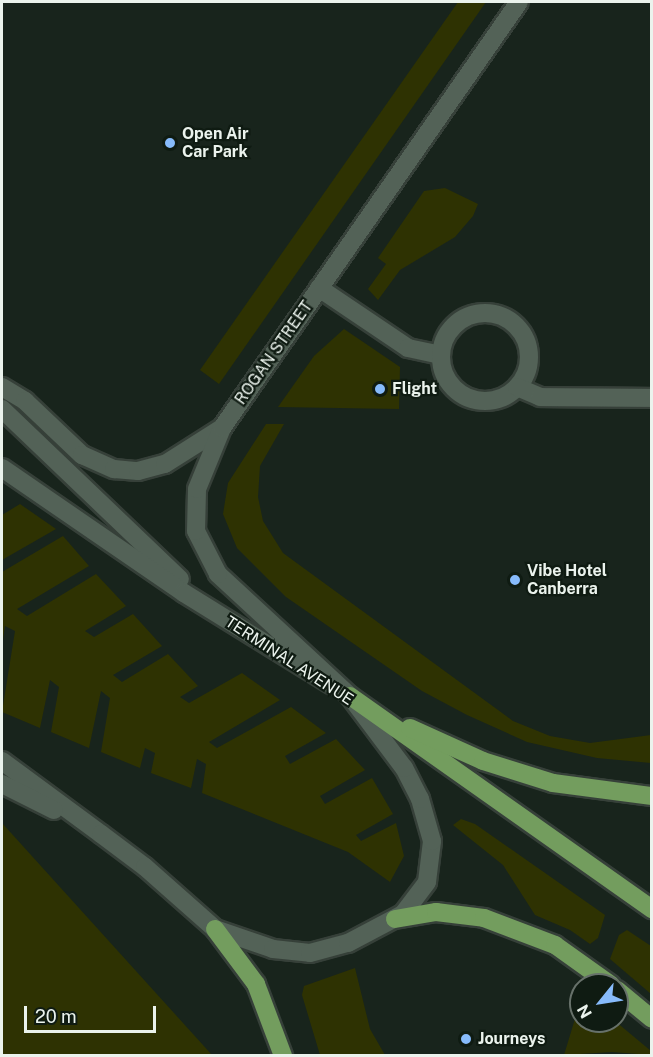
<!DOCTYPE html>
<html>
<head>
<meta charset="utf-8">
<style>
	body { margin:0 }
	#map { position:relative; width:653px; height:1057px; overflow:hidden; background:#18241c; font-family:"Public Sans",sans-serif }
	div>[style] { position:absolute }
	.green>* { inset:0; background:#2e3202 }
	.roads { filter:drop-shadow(2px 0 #364039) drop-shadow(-2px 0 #364039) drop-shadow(0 2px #364039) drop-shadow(0 -2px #364039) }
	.lane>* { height:18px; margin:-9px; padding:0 9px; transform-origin:9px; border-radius:9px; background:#536257 }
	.lane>.ring { margin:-9px; padding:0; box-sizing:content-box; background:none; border:18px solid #536257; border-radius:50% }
	.street>* { height:18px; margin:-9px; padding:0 9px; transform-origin:9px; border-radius:9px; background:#536257 }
	.primary>* { height:18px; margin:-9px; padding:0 9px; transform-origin:9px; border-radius:9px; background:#739d5e }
	.dots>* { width:16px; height:16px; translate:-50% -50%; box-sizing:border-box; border:3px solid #0f1b12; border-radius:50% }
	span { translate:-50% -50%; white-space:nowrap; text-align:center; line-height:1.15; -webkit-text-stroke:4.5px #0f1b12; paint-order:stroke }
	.poi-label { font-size:16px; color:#ebf3ed; font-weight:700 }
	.left { translate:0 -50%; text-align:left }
	.street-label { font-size:16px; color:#ebf3ed }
	.frame { position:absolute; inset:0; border:3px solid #ebf3ed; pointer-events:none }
	.north { position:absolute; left:569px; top:973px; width:60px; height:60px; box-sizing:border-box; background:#0f1b12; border:2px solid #67716a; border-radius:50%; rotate:240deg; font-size:16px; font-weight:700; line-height:24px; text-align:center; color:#ebf3ed }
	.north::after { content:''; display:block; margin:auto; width:21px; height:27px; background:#87bbfb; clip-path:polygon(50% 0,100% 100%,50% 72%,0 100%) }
	.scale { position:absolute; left:24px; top:1006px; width:132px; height:27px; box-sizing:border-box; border:3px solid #ebf3ed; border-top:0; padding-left:8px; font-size:18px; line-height:21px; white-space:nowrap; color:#ebf3ed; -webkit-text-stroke:4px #0f1b12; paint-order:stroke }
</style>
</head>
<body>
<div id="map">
	<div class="green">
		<div style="clip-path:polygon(458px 2px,486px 2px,219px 384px,200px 370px)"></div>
		<div style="clip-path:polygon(445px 188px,478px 204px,473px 216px,455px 237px,400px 270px,378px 300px,368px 289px,386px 264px,378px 258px,424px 191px)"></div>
		<div style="clip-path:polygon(344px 329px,400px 367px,399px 409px,278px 407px,314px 356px)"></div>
		<div style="clip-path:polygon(266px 424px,284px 424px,260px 466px,258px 497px,263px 521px,283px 553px,513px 721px,550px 736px,590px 743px,651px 735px,651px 763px,597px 758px,527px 742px,467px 715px,422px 691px,286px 597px,237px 548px,223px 514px,228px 483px)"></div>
		<div style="clip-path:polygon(20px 504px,56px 529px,2px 560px,2px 515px)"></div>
		<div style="clip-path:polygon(63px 536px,89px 566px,17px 609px,27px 616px,96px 574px,126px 606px,85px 631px,94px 637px,133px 614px,162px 646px,113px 675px,122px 682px,168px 654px,198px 686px,180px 697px,189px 703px,242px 673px,280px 700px,209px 742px,217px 748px,291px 707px,326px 733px,285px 756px,290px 764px,336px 739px,365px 770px,320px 796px,325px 804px,372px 778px,393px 814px,356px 835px,361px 841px,396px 823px,404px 856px,390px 882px,348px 852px,202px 793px,206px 764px,197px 759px,191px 788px,151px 773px,155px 753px,145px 748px,140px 768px,101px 752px,110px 698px,101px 691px,89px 748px,51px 732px,59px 687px,50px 680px,40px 728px,2px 712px,15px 631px,5px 626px,2px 646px,2px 572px)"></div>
		<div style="clip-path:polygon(461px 819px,475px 824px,605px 915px,598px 938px,590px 944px,570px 930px,535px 915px,503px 865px,453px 825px)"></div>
		<div style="clip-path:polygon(2px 823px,212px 1055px,2px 1055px)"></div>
		<div style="clip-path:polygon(627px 930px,651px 946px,651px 994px,610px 959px,619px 935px)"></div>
		<div style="clip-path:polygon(355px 968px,370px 1029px,385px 1055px,320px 1055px,302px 995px,304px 986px)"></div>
		<div style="clip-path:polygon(581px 999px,581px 1021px,615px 1021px,651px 1051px,651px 1055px,612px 1052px,564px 1055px)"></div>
	</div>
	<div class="roads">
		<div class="lane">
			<div style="left:319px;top:288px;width:107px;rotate:34deg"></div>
			<div style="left:408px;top:348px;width:33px;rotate:12deg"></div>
			<div class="ring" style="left:441px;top:313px;width:70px;height:70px"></div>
			<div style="left:2px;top:387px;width:27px;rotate:31deg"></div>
			<div style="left:25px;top:401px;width:79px;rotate:43.5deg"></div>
			<div style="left:82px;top:455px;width:35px;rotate:24deg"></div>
			<div style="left:114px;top:469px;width:24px;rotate:5deg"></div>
			<div style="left:138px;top:471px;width:28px;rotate:-15deg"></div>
			<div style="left:165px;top:464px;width:67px;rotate:-32.3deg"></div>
			<div style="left:517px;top:387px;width:25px;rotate:23deg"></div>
			<div style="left:540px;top:397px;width:112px;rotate:0.5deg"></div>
			<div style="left:2px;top:409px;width:246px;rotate:43.7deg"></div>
			<div style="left:2px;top:468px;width:221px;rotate:34.5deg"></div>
			<div style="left:184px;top:593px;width:173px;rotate:31.8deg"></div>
			<div style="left:2px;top:761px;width:123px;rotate:36.4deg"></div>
			<div style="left:2px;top:784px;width:58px;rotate:26.6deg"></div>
		</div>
		<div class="street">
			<div style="left:101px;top:834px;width:55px;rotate:36.9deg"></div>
			<div style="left:145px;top:867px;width:94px;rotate:41.5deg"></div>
			<div style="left:215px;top:929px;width:61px;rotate:19deg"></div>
			<div style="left:273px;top:949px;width:37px;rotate:6deg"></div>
			<div style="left:310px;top:953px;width:39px;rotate:-15deg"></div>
			<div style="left:348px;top:943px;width:62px;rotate:-27.8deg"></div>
			<div style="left:403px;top:914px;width:40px;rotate:-53deg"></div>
			<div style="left:427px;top:882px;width:41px;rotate:-83deg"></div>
			<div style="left:432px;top:841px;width:44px;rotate:-105.9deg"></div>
			<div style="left:420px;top:799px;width:35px;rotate:-117deg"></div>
			<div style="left:404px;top:768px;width:90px;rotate:-126.9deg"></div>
			<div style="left:350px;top:696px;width:180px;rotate:-137.3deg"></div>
			<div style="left:218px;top:574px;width:48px;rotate:-117.1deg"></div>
			<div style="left:196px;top:531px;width:42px;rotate:-88.6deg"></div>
			<div style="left:197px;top:489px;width:66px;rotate:-67.7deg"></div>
			<div style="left:222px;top:428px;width:519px;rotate:-55.12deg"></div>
		</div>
		<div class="primary">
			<div style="left:350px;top:696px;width:370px;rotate:35.2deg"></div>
			<div style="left:410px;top:728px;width:80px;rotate:24.3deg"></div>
			<div style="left:483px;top:761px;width:73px;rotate:17.4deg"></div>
			<div style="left:553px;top:783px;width:100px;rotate:7.5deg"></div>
			<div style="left:395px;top:919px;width:42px;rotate:-9.7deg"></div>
			<div style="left:436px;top:912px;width:48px;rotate:7.1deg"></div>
			<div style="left:484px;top:918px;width:76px;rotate:20.8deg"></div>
			<div style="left:555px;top:945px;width:69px;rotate:35.5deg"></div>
			<div style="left:215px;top:929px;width:69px;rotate:53.3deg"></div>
			<div style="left:256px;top:984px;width:77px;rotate:69.4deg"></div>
			<div style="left:617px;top:990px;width:45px;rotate:39.6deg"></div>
		</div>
	</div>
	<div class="dots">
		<div style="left:170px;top:143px;background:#87bbfb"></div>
		<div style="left:380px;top:389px;background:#87bbfb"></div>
		<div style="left:515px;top:580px;background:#87bbfb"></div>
		<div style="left:466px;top:1039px;background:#87bbfb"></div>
	</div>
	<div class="poi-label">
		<span class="left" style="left:182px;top:143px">Open Air<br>Car Park</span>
		<span class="left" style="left:392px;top:389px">Flight</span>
		<span class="left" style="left:527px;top:580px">Vibe Hotel<br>Canberra</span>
		<span class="left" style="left:478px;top:1039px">Journeys</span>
	</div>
	<div class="street-label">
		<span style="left:274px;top:353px;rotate:-55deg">ROGAN STREET</span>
		<span style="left:289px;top:661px;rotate:33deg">TERMINAL AVENUE</span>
	</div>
	<div class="frame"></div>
	<div class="north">N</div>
	<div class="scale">20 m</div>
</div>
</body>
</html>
